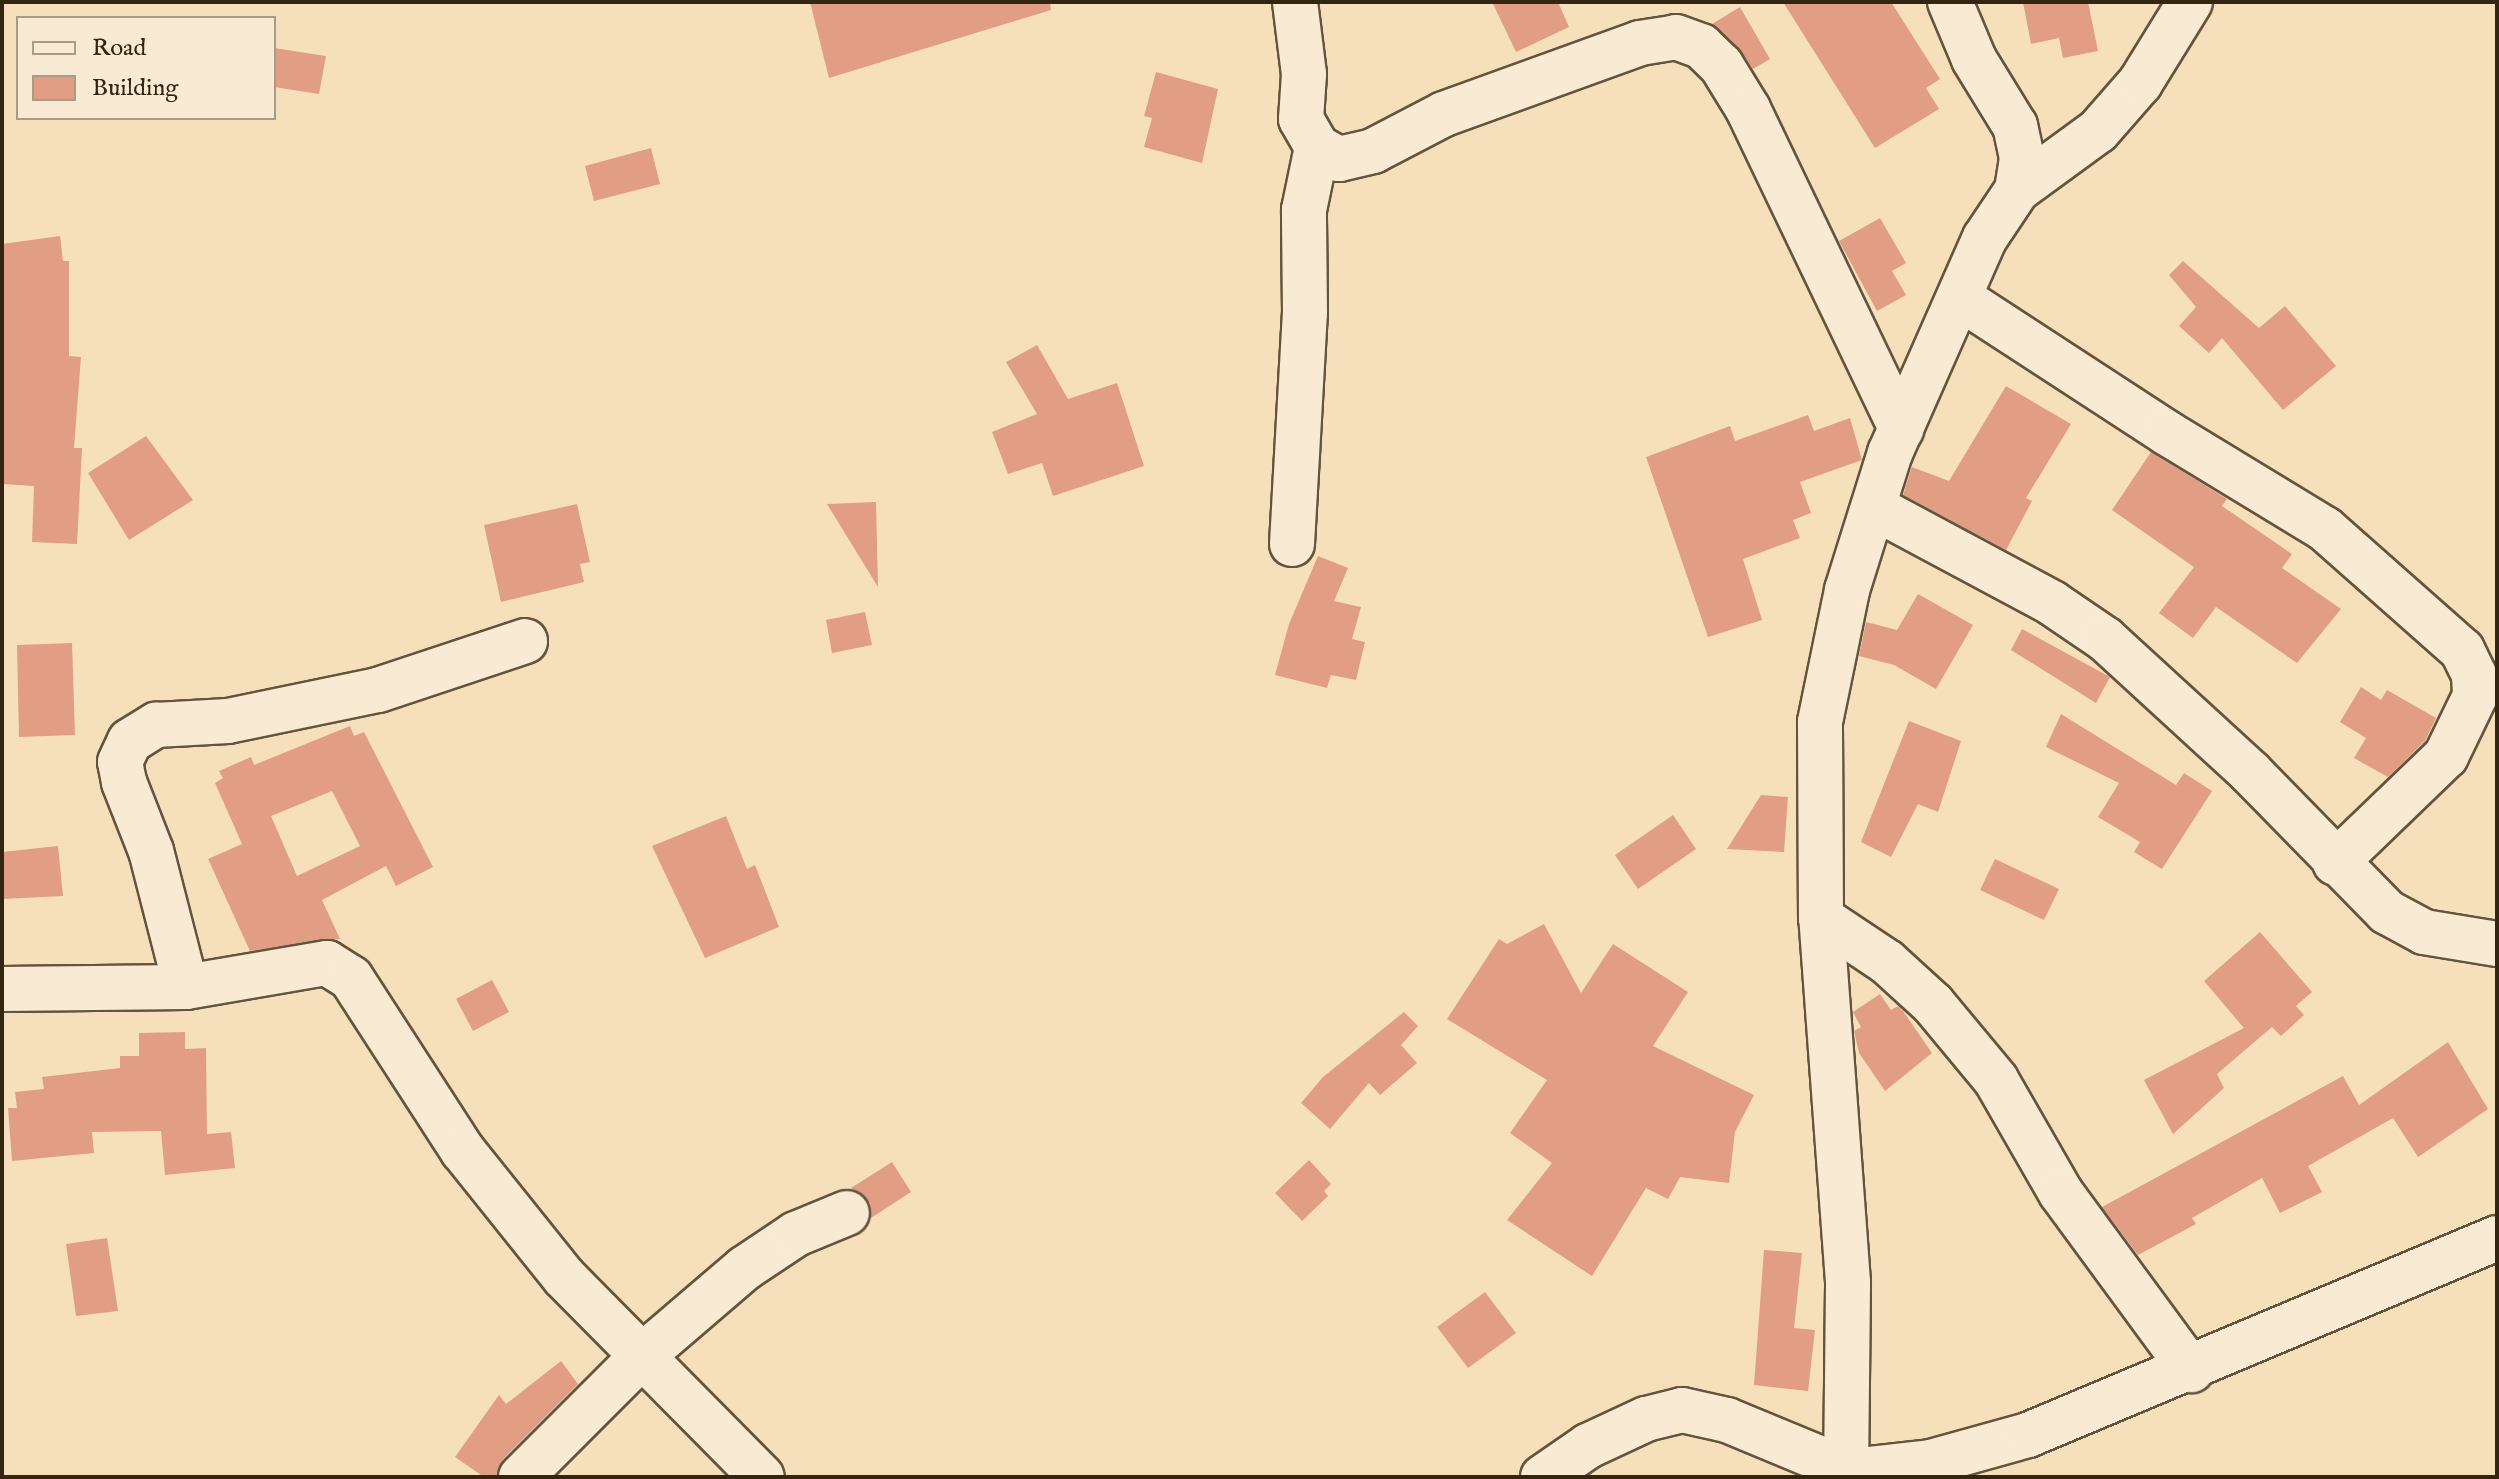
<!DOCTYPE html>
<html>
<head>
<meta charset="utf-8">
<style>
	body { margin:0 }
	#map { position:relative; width:2499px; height:1479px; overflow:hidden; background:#f6e0bb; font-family:"IM FELL English",serif }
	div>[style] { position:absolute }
	.building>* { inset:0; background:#e19e85 }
	.roads { filter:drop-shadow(2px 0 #64543d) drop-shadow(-2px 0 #64543d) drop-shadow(0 2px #64543d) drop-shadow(0 -2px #64543d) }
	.street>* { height:44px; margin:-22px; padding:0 22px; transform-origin:22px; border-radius:22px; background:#f9ebd3 }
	span { translate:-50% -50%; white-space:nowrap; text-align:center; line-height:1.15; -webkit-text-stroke:6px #f9ebd3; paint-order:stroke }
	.frame { position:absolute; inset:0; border:4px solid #342513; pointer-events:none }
	.legend { position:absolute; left:16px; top:16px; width:260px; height:104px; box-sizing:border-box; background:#f9ebd3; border:2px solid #aa9c86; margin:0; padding:10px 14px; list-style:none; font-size:24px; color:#342513 }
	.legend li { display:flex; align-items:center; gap:16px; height:40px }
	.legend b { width:40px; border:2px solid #aa9c86 }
</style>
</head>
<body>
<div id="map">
	<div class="building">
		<div style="clip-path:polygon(810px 2px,1050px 2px,1051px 10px,829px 78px)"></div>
		<div style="clip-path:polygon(1492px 2px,1558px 2px,1569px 27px,1516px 52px)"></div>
		<div style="clip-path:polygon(1783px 2px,1891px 2px,1940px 79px,1926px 88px,1939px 109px,1875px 148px)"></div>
		<div style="clip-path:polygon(2023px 2px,2088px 2px,2098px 51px,2063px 58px,2059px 38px,2031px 44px)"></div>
		<div style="clip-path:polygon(1740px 7px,1770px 59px,1753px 69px,1738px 47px,1712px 24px)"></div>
		<div style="clip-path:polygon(274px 48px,326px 56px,319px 94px,274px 87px)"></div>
		<div style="clip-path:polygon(1156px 72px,1218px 89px,1202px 163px,1144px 147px,1152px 118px,1144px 116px)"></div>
		<div style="clip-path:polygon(651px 148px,660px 184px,594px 201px,585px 166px)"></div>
		<div style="clip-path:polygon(1880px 218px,1906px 263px,1892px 271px,1906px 295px,1877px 311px,1839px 241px)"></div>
		<div style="clip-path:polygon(60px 236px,63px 261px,69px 261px,69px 356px,81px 357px,74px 448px,82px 448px,77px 544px,32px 542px,34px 486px,2px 484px,2px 244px)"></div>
		<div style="clip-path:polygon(2183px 261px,2259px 328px,2285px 306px,2336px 366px,2283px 410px,2222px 338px,2209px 353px,2179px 326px,2196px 307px,2169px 275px)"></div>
		<div style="clip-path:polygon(1037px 345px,1068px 399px,1117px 383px,1144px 466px,1053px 496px,1042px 463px,1008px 474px,992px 432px,1037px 414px,1006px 362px)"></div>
		<div style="clip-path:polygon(2006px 386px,2071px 424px,2026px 498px,2032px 501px,2006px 550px,1903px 495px,1912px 467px,1949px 481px)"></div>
		<div style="clip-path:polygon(1808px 415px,1814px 431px,1850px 418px,1862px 460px,1800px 482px,1811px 513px,1793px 520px,1800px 538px,1743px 559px,1762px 620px,1708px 637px,1646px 457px,1730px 426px,1735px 441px)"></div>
		<div style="clip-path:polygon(146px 436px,193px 500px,129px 540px,88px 473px)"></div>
		<div style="clip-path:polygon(2151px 452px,2227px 499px,2222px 506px,2292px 554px,2282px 568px,2341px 609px,2297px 663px,2216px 607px,2193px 638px,2159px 613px,2194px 567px,2112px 510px)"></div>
		<div style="clip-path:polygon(876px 502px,878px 587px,827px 504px)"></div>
		<div style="clip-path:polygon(577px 504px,590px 562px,580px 564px,584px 582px,501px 602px,484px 525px)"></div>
		<div style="clip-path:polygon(1318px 556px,1348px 568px,1334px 601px,1361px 607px,1352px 639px,1365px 642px,1356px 680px,1331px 675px,1327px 688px,1275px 675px,1289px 624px)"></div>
		<div style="clip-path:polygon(1918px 594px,1973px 625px,1936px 689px,1894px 665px,1859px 656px,1866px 622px,1897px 630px)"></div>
		<div style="clip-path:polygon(865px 612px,872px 645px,832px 653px,826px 620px)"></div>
		<div style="clip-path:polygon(2022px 629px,2110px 677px,2096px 703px,2011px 650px)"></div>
		<div style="clip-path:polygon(72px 643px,75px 735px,19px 737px,17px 645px)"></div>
		<div style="clip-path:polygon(2361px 687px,2381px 700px,2387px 690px,2436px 718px,2425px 741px,2388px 777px,2354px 758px,2366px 738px,2340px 722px)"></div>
		<div style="clip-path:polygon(2061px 714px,2176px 785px,2184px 773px,2212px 791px,2162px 869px,2134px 852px,2140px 842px,2098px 817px,2119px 783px,2046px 747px)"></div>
		<div style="clip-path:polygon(1909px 721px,1961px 741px,1938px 812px,1918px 804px,1891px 857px,1861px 842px)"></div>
		<div style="clip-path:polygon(evenodd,350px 726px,354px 736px,364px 732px,433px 867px,396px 886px,386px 866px,322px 900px,340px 939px,250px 951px,208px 859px,242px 844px,215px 783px,223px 778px,219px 771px,251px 757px,254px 765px,350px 726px,332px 791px,360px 846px,297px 876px,271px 816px,332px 791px)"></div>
		<div style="clip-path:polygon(1761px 795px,1788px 797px,1784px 852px,1727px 849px)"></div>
		<div style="clip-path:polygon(1673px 815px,1696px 849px,1638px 889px,1615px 855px)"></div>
		<div style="clip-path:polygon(726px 816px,747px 869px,755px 865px,779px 927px,705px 958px,652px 846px)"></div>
		<div style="clip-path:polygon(58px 846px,63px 896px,2px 899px,2px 852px)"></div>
		<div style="clip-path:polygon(1995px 859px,2059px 889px,2044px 920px,1980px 890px)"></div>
		<div style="clip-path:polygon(1544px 924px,1581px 993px,1613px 944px,1688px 992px,1653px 1046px,1754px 1095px,1735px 1132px,1729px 1183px,1680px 1177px,1668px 1199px,1646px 1188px,1592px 1276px,1507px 1220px,1552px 1163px,1510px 1133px,1547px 1080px,1447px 1019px,1499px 939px,1507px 944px)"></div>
		<div style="clip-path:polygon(2260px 932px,2312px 992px,2296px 1006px,2304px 1015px,2281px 1036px,2272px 1027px,2217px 1074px,2224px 1088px,2173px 1134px,2144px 1080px,2244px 1028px,2204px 981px)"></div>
		<div style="clip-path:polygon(492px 980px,509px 1012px,473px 1031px,456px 999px)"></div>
		<div style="clip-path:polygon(1880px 994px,1891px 1010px,1898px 1006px,1903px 1011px,1932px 1053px,1885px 1091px,1859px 1053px,1854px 1031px,1861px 1027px,1853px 1012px)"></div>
		<div style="clip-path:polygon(1404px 1012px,1418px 1026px,1401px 1045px,1417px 1063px,1380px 1095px,1369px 1083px,1330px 1129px,1301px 1103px,1323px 1077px)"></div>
		<div style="clip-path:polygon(185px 1032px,185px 1049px,206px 1048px,207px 1134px,231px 1132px,235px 1168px,165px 1175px,161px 1131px,92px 1132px,94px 1153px,12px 1161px,8px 1108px,17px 1108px,15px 1092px,44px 1089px,42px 1077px,120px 1068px,120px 1056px,139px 1056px,139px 1033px)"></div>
		<div style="clip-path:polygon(2448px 1042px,2488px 1109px,2418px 1157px,2393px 1118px,2308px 1166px,2322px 1192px,2280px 1213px,2262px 1178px,2192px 1218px,2196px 1224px,2138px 1255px,2102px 1207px,2343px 1076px,2359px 1105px)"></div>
		<div style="clip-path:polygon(1309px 1160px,1331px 1184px,1324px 1191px,1328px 1196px,1302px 1221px,1275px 1193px)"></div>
		<div style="clip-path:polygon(892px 1162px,911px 1192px,871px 1218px,870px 1203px,851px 1188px)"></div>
		<div style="clip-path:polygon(107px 1238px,118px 1311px,76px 1316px,66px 1244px)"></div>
		<div style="clip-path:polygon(1764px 1250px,1802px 1253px,1794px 1328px,1815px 1330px,1808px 1391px,1754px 1385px)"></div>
		<div style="clip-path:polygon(1485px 1292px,1516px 1333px,1468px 1368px,1437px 1327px)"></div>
		<div style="clip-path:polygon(561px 1361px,578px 1384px,503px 1459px,497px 1477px,484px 1477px,455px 1457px,499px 1395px,506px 1404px)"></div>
	</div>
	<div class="roads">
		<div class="street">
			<div style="left:1295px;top:2px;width:73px;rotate:82.9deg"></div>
			<div style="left:1304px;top:74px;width:45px;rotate:93.8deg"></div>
			<div style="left:1301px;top:119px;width:32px;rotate:60deg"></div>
			<div style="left:1317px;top:147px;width:25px;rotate:29deg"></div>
			<div style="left:1339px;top:159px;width:35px;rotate:-13deg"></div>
			<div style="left:1373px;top:151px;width:80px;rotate:-27.5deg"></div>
			<div style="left:1444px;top:114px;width:208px;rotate:-19.9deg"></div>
			<div style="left:1640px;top:43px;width:36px;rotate:-9deg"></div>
			<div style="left:1676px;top:37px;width:27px;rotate:20deg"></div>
			<div style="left:1701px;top:46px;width:28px;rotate:44deg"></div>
			<div style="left:1721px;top:65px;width:52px;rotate:58.5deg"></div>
			<div style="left:1748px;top:109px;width:355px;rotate:64.4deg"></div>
			<div style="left:2017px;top:190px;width:100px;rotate:-36.1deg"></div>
			<div style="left:2098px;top:131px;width:64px;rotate:-48.8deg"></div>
			<div style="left:2140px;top:83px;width:95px;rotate:-58.3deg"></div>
			<div style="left:1960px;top:298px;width:247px;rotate:33.1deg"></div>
			<div style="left:2167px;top:433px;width:185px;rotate:31.3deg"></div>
			<div style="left:2325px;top:529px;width:183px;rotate:41.5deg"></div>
			<div style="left:2462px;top:650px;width:28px;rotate:64deg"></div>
			<div style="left:2474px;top:675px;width:21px;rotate:87deg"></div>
			<div style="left:2475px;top:696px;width:67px;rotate:115.8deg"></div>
			<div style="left:2446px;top:756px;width:154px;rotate:136.1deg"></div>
			<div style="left:1875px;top:508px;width:201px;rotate:28.2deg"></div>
			<div style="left:2052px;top:603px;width:64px;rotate:34.2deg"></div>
			<div style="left:2105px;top:639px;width:197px;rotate:42.5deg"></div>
			<div style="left:2250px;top:772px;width:196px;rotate:45.6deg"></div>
			<div style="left:2387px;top:912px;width:42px;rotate:28.4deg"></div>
			<div style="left:2424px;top:932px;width:74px;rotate:9.3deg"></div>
			<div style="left:1292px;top:544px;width:231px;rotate:-86.8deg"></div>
			<div style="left:1305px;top:313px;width:103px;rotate:-90.6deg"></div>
			<div style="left:1304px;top:210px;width:64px;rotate:-78.3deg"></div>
			<div style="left:1821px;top:918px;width:79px;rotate:33.7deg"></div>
			<div style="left:1887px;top:962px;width:62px;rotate:42.4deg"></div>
			<div style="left:1933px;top:1004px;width:99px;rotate:50.3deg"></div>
			<div style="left:1996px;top:1080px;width:130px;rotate:60.1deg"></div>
			<div style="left:2061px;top:1193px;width:220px;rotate:53.7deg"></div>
			<div style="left:186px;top:987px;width:140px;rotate:-104.4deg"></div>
			<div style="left:151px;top:851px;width:74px;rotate:-111.4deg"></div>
			<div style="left:124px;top:782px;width:20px;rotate:-101deg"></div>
			<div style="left:120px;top:762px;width:23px;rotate:-65deg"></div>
			<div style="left:130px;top:741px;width:31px;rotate:-32deg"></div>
			<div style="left:156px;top:725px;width:72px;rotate:-3.2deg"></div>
			<div style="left:228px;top:721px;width:153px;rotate:-11.7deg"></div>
			<div style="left:378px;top:690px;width:155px;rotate:-18.4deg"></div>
			<div style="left:2px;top:989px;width:184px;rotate:-0.6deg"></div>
			<div style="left:186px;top:987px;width:143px;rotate:-9.7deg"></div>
			<div style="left:327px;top:963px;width:28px;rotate:32deg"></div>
			<div style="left:351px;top:978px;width:206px;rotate:57.1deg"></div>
			<div style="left:463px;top:1151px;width:161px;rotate:51.3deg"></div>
			<div style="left:564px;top:1277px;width:281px;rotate:45.3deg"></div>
			<div style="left:521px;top:1477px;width:170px;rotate:-45deg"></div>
			<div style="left:641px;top:1357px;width:137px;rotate:-40.6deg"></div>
			<div style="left:745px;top:1268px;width:61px;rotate:-33.7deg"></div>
			<div style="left:796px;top:1234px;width:55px;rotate:-22.4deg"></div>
			<div style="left:1543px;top:1477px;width:55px;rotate:-34.6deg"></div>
			<div style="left:1588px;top:1446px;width:64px;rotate:-25deg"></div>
			<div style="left:1646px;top:1419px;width:37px;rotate:-14deg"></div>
			<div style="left:1682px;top:1410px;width:46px;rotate:12.5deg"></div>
			<div style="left:1727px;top:1420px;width:133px;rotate:22.5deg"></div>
			<div style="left:1850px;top:1471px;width:81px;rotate:-6.3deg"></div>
			<div style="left:1931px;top:1462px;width:101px;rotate:-15.6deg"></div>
			<div style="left:2028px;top:1435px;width:509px;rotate:-22.78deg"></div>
			<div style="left:1846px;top:1477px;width:195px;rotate:-89.4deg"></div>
			<div style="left:1848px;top:1282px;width:365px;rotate:-94.2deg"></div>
			<div style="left:1821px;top:918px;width:196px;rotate:-90.3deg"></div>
			<div style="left:1820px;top:722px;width:135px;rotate:-78.4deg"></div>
			<div style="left:1847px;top:590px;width:144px;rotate:-72.6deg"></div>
			<div style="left:1890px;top:453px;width:235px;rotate:-66.2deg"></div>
			<div style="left:1985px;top:238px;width:58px;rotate:-56.3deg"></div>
			<div style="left:2017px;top:190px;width:32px;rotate:-81deg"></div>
			<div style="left:2022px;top:158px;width:33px;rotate:-102deg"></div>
			<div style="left:2015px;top:126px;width:79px;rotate:-121.5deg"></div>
			<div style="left:1974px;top:59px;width:62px;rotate:-112.8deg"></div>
		</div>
	</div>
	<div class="frame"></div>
	<ul class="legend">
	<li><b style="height:10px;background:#f9ebd3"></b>Road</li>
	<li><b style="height:22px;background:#e19e85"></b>Building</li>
	</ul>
</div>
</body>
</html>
